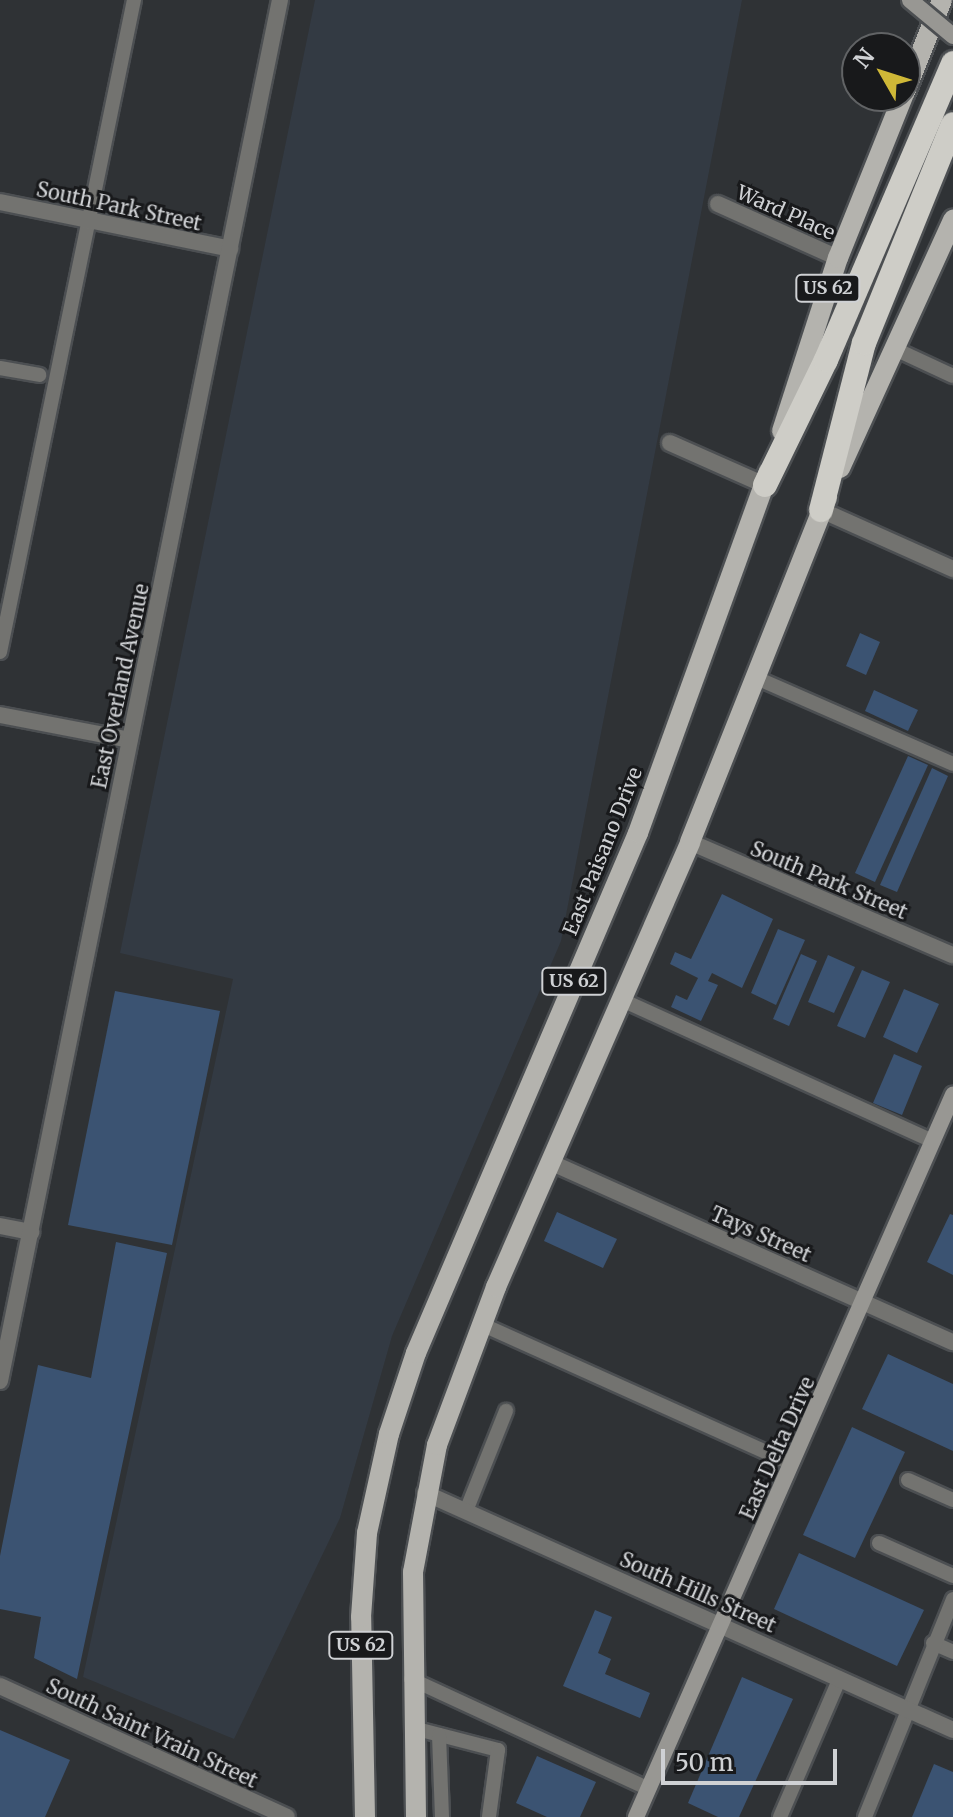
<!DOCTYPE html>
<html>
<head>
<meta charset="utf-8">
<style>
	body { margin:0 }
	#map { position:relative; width:953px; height:1817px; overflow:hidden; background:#2f3235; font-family:Merriweather,serif }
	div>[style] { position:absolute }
	.built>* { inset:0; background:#333a43 }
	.building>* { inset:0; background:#3b5372 }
	.roads { filter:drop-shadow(2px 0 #4c4f52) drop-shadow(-2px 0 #4c4f52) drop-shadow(0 2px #4c4f52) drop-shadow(0 -2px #4c4f52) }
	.lane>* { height:14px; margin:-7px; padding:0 7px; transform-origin:7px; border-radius:7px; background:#737370 }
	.street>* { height:16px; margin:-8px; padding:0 8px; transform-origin:8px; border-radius:8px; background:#737370 }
	.secondary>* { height:16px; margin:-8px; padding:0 8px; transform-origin:8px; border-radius:8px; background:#989793 }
	.primary>* { height:20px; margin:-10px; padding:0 10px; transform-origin:10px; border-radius:10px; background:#b4b3ae }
	.highway>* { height:24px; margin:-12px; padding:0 12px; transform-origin:12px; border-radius:12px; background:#cecdc7 }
	.bridges { filter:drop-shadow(2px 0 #4c4f52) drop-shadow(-2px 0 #4c4f52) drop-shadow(0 2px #4c4f52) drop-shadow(0 -2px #4c4f52) }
	.secondary-bridge>* { height:16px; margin:-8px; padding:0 8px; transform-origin:8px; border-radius:8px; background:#989793 }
	span { translate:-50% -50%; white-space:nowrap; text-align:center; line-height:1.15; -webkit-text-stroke:6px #18191b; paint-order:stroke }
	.shield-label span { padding:2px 6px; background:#18191b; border:2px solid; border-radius:6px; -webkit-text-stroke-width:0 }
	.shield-label { font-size:18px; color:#cfd1d4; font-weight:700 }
	.street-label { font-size:20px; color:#cfd1d4 }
	.north { position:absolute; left:841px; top:32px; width:80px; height:80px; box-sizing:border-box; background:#18191b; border:2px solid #616365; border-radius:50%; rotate:309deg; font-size:22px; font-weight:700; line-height:32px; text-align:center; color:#cfd1d4 }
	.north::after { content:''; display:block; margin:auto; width:28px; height:36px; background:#cfb837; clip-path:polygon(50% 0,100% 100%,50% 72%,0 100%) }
	.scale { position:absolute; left:661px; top:1749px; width:176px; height:36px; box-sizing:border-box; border:4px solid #cfd1d4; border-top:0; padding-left:10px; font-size:24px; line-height:28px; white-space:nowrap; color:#cfd1d4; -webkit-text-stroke:6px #18191b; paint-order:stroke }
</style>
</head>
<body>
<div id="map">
	<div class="built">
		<div style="clip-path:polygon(315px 0,742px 0,561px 941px,392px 1336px,340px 1518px,234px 1739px,83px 1677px,233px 979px,120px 953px)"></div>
	</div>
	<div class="building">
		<div style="clip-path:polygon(860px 633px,880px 642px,866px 675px,846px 666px)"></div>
		<div style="clip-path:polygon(874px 690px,918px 710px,908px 731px,865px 711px)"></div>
		<div style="clip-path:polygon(908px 756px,928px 765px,875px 882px,855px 873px)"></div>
		<div style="clip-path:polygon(932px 768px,948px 776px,897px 892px,880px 885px)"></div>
		<div style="clip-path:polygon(722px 894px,773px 919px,742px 988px,712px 973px,708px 981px,718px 985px,701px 1021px,671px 1007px,676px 995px,687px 1000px,698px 978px,670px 964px,675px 952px,691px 959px)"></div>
		<div style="clip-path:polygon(778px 929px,805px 940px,776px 1005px,751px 993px)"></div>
		<div style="clip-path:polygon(801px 954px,817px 961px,789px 1026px,773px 1019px)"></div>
		<div style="clip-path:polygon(828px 955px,855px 967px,834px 1013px,808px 1002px)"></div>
		<div style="clip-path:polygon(862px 970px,890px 982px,865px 1038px,837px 1026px)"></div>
		<div style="clip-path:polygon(904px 989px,939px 1004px,917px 1053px,883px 1037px)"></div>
		<div style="clip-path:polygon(115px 991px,220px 1011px,172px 1245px,68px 1225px)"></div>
		<div style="clip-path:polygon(894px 1054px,922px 1066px,902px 1115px,873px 1103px)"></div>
		<div style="clip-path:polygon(557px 1212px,617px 1239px,603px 1268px,544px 1241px)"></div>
		<div style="clip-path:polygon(950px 1214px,953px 1215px,953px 1275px,927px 1262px)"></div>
		<div style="clip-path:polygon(116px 1242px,167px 1253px,77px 1679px,34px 1658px,41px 1617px,0 1609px,0 1556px,38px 1365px,91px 1378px)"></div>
		<div style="clip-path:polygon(888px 1354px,953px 1384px,953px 1451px,862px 1409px)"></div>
		<div style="clip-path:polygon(852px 1427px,905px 1452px,855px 1558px,803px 1535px)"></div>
		<div style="clip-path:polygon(799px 1553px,924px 1610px,897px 1666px,774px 1609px)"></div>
		<div style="clip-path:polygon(595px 1610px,612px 1617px,598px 1653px,611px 1659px,605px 1674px,650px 1693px,640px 1718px,563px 1686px)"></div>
		<div style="clip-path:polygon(742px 1677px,793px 1699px,739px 1817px,718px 1817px,688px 1803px)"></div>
		<div style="clip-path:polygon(0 1730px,70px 1760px,45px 1817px,0 1817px)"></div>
		<div style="clip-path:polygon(537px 1756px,596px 1782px,580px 1817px,547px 1817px,516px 1803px)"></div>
		<div style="clip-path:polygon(934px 1764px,953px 1772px,953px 1817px,912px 1817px)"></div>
	</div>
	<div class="roads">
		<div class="lane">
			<div style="left:893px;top:348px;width:66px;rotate:25deg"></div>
			<div style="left:0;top:368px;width:40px;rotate:10deg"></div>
			<div style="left:0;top:652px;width:666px;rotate:-78.39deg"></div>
			<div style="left:754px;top:677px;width:217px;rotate:23.6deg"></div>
			<div style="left:622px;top:1000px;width:341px;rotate:24.4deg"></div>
			<div style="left:481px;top:1324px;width:340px;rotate:24.2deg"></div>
			<div style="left:908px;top:1480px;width:49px;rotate:24deg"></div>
			<div style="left:466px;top:1511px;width:108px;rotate:-68.2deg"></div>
			<div style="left:879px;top:1543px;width:81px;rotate:24deg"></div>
			<div style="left:933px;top:1643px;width:22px;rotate:24deg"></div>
			<div style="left:411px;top:1679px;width:262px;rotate:24.8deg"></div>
			<div style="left:413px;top:1728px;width:88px;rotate:14.5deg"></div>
			<div style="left:498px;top:1750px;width:68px;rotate:97.7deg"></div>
			<div style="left:439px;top:1735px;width:82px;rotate:87.9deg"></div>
			<div style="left:780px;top:1817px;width:151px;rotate:-66.7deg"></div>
			<div style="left:865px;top:1817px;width:235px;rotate:-68deg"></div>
		</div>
		<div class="street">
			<div style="left:0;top:202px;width:235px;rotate:11.5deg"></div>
			<div style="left:718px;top:204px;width:132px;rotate:24.2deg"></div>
			<div style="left:670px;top:443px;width:104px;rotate:23.9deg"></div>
			<div style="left:821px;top:510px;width:145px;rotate:24.1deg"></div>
			<div style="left:0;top:715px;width:132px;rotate:10.9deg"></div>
			<div style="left:690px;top:842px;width:286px;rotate:23.3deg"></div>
			<div style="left:552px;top:1163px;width:439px;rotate:24.1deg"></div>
			<div style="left:0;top:1226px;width:32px;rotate:11deg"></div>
			<div style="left:0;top:1381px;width:1409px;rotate:-78.54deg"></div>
			<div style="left:425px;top:1493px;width:579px;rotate:24.17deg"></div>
			<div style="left:0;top:1686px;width:315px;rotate:24.5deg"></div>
		</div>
		<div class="secondary">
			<div style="left:636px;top:1817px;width:789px;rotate:-66.3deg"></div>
		</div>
		<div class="primary">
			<div style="left:905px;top:92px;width:99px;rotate:-68.1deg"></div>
			<div style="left:782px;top:431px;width:182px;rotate:-72.1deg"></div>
			<div style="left:838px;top:258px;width:175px;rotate:-68.1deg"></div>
			<div style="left:840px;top:468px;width:273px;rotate:-65.5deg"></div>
			<div style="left:365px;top:1817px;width:200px;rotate:-91.1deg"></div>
			<div style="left:361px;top:1617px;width:84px;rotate:-85.9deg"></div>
			<div style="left:367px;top:1533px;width:101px;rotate:-77.5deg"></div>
			<div style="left:389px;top:1434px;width:85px;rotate:-71.6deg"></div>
			<div style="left:416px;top:1353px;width:565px;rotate:-66.88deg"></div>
			<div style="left:638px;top:833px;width:384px;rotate:-70.1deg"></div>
			<div style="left:416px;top:1817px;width:245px;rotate:-90.7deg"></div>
			<div style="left:413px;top:1572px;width:129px;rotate:-79.3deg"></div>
			<div style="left:437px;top:1445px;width:169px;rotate:-69.5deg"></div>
			<div style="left:496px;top:1287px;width:485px;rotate:-66.4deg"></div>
			<div style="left:690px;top:842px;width:371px;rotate:-68.3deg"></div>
		</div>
		<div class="highway">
			<div style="left:765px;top:485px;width:139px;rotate:-64deg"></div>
			<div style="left:826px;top:360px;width:323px;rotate:-66.8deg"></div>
			<div style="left:821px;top:510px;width:172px;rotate:-75.6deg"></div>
			<div style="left:864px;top:343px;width:236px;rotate:-67.9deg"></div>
		</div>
	</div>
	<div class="bridges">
		<div class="secondary-bridge">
			<div style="left:910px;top:0;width:56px;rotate:39.9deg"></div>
		</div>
	</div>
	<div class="shield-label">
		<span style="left:828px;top:288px">US 62</span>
		<span style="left:574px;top:981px">US 62</span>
		<span style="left:361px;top:1645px">US 62</span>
	</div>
	<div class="street-label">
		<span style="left:119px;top:206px;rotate:12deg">South Park Street</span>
		<span style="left:786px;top:212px;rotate:24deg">Ward Place</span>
		<span style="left:120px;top:686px;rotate:-78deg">East Overland Avenue</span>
		<span style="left:602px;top:851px;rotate:-68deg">East Paisano Drive</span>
		<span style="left:829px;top:880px;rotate:23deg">South Park Street</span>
		<span style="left:761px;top:1234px;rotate:24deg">Tays Street</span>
		<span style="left:777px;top:1448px;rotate:-66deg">East Delta Drive</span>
		<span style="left:698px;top:1592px;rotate:24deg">South Hills Street</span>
		<span style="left:152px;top:1733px;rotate:25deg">South Saint Vrain Street</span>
	</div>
	<div class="north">N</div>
	<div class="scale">50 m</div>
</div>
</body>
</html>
